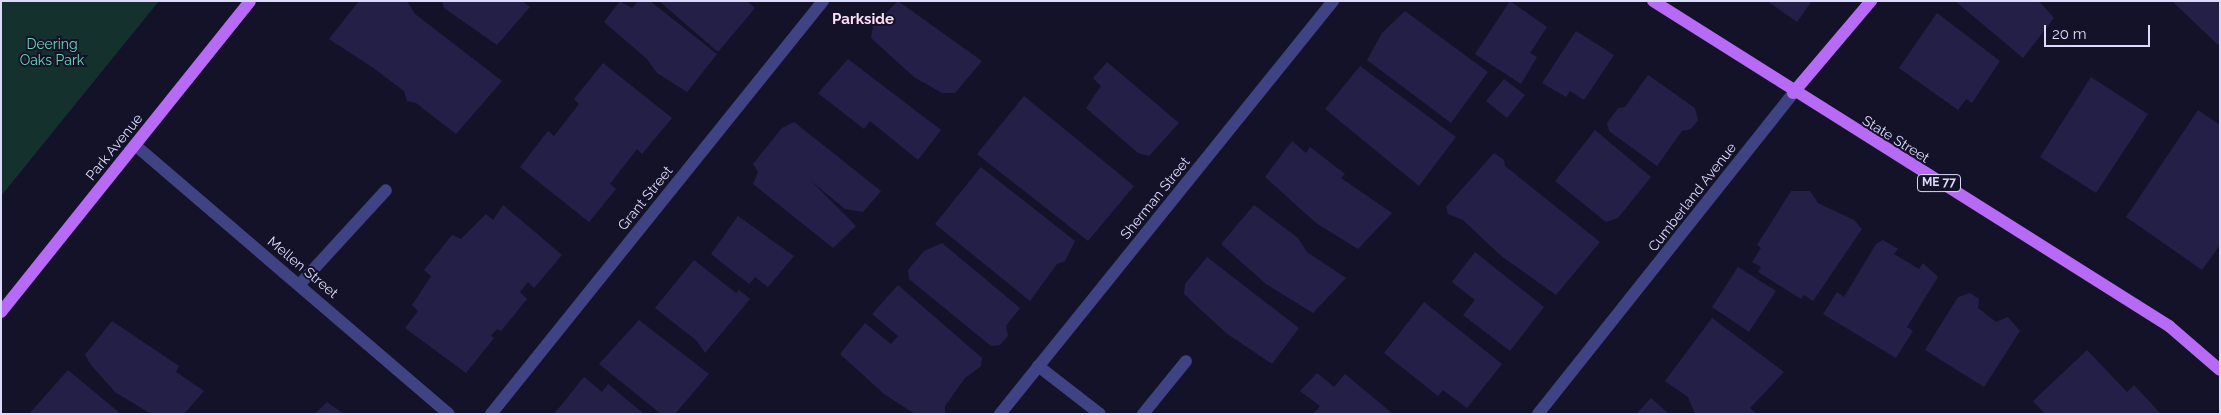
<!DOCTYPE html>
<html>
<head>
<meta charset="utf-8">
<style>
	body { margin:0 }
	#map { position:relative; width:2221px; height:415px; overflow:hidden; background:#141228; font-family:Raleway,sans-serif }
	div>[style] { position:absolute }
	.green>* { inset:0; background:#15312e }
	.building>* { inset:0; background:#241f47 }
	.minor>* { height:12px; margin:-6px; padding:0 6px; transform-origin:6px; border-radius:6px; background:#404383 }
	.major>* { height:12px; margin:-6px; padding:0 6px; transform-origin:6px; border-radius:6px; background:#b66af5 }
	span { translate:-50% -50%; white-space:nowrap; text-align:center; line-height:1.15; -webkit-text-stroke:4px #141228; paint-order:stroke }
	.shield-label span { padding:1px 4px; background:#141228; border:1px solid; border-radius:4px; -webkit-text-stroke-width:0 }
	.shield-label { font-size:12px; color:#dcdbfd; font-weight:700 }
	.park-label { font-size:14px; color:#6bd9b4 }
	.street-label { font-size:14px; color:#dcdbfd }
	.neighbourhood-label { font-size:15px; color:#fdddf4; font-weight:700 }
	.frame { position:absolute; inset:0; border:2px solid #dcdbfd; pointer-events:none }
	.scale { position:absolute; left:2044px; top:25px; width:106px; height:22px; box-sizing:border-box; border:2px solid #dcdbfd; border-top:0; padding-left:6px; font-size:15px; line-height:18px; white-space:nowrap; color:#dcdbfd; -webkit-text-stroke:4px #141228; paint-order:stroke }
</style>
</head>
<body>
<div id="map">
	<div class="green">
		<div style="clip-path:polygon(1px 1px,159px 1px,1px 196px)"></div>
	</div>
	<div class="building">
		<div style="clip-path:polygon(359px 1px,407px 1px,415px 14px,502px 81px,456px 134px,416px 103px,407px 101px,404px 91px,372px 67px,329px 39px)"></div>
		<div style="clip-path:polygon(442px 1px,522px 1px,530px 7px,497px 45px,444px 8px)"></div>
		<div style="clip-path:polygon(620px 1px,632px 8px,638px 1px,650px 1px,717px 54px,687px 92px,657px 73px,647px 59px,604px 22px)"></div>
		<div style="clip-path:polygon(659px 1px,747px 1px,755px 8px,718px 52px)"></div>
		<div style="clip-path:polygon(898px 1px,982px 61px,955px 93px,942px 93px,914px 77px,871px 38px,873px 26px)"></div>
		<div style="clip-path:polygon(1510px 1px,1547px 27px,1530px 53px,1537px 57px,1521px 84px,1475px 54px)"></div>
		<div style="clip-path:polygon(1767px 1px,1812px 1px,1797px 22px)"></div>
		<div style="clip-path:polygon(1955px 1px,2039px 1px,2054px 18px,2023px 58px)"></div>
		<div style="clip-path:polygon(2172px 1px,2220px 1px,2220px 43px,2218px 45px)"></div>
		<div style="clip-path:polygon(1405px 11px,1488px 72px,1451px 123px,1367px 60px,1382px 33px)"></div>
		<div style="clip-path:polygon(1937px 13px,2000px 61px,1972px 103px,1966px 99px,1958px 110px,1899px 68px)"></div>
		<div style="clip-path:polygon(1576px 31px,1614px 55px,1584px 100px,1570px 91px,1566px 97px,1542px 83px)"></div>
		<div style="clip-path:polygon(848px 59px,941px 130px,918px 160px,870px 121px,864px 129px,818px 93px)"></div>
		<div style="clip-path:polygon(1107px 62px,1179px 123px,1149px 156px,1138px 153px,1086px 108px,1101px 86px,1093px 78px)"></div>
		<div style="clip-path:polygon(603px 63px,672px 118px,642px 154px,637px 149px,610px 184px,616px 189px,589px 222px,520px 167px,548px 131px,554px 136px,579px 104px,574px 99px)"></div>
		<div style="clip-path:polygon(1360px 66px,1456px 137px,1419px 186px,1325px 109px)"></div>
		<div style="clip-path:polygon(1648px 75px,1695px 108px,1698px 120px,1691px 129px,1682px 131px,1657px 166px,1609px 131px,1607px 123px,1618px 108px,1625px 107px)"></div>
		<div style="clip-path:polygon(2091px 77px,2148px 114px,2096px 193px,2040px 157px)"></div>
		<div style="clip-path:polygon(1504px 79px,1525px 95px,1507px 118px,1486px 101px)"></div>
		<div style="clip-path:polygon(1024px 96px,1134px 186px,1088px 241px,977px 154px)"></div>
		<div style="clip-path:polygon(2198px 110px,2220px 125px,2220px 245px,2202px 270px,2126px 217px)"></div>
		<div style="clip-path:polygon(794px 122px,881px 191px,863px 212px,845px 209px,811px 181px,856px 226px,833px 248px,753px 184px,758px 172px,753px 164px,782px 128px)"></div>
		<div style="clip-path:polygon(1595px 130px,1651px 177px,1618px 218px,1606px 222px,1555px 181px)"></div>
		<div style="clip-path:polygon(1292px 141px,1306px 153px,1310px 147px,1345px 174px,1341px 178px,1392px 213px,1358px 249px,1316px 223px,1265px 177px)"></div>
		<div style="clip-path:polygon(1494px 153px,1504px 160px,1505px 166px,1600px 242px,1556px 295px,1500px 255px,1463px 220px,1448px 214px,1446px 207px)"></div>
		<div style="clip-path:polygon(981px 167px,1075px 241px,1065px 261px,1057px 264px,1030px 301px,935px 224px)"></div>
		<div style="clip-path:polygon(1791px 191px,1810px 191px,1818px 203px,1854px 220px,1862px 229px,1813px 301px,1804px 295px,1801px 299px,1758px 272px,1761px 267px,1752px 262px,1761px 248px,1757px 245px)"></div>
		<div style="clip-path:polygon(503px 205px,562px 255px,534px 288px,528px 282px,520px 292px,527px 299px,501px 331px,497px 329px,491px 336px,494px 338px,466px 373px,405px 328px,418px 311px,412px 305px,431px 276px,424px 270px,452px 235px,461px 239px,486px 214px,493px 220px)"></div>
		<div style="clip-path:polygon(1254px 205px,1298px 238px,1307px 252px,1346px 278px,1313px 313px,1266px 284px,1221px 244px)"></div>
		<div style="clip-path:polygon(738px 216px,794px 256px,768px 287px,755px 277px,749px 284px,711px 254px)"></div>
		<div style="clip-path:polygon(1883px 240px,1898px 249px,1894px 254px,1919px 269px,1923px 263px,1938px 277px,1907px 327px,1913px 331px,1896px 358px,1823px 314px,1837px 292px,1844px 297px,1876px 244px)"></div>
		<div style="clip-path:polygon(942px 243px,1020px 308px,1006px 326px,1008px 336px,1000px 345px,991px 346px,909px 279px,908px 270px,924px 251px)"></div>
		<div style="clip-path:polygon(1475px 252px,1544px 307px,1510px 351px,1463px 315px,1475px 300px,1452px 282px)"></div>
		<div style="clip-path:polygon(1207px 257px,1299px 328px,1272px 364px,1226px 333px,1184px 294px,1185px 284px)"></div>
		<div style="clip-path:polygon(694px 260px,736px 293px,739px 290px,750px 299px,705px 353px,697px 341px,655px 308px)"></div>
		<div style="clip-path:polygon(1738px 267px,1776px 291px,1749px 332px,1712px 307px)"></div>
		<div style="clip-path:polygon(898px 285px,982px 358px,981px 366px,965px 378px,945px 406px,945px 414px,915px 414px,884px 394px,840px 354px,865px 323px,891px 344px,898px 336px,872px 314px)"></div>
		<div style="clip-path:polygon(1970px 293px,1979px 299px,1978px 308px,1996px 322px,2008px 317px,2020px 331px,1984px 387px,1925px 350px,1958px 297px)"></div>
		<div style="clip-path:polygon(1424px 302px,1502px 364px,1467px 408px,1443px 390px,1438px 396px,1384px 353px)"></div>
		<div style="clip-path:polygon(1712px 318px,1784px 372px,1750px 408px,1757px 414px,1695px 414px,1688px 397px,1665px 381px)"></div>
		<div style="clip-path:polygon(639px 320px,709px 374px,675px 414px,661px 414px,599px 364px)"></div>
		<div style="clip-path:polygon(112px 321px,179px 366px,176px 372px,204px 391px,184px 414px,151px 414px,115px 392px,91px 365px,85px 355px)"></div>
		<div style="clip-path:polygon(2087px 350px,2127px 392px,2134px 385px,2161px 414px,2045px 414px,2033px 401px)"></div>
		<div style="clip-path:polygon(68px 370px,121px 414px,29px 414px)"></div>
		<div style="clip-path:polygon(1317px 373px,1334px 387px,1345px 374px,1393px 414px,1313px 414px,1320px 406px,1300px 391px)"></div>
		<div style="clip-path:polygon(584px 377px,602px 392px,608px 384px,644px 414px,554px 414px)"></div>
		<div style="clip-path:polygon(1651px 398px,1669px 414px,1636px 414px)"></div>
		<div style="clip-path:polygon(327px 402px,344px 414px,315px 414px)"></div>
	</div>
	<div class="minor">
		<div style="left:135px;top:145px;width:413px;rotate:40.6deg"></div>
		<div style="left:300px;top:284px;width:127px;rotate:-47.5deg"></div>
		<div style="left:1038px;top:366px;width:78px;rotate:37.7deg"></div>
		<div style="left:491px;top:414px;width:530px;rotate:-51.21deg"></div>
		<div style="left:1000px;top:414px;width:531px;rotate:-51.12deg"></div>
		<div style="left:1143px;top:414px;width:68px;rotate:-50.9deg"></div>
		<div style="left:1538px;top:414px;width:410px;rotate:-51.5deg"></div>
	</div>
	<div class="major">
		<div style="left:1653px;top:1px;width:610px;rotate:32.2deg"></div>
		<div style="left:2169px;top:326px;width:67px;rotate:40.8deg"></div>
		<div style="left:1793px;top:93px;width:121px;rotate:-49.7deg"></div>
		<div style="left:1px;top:312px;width:398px;rotate:-51.3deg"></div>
	</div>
	<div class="shield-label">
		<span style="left:1939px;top:183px">ME 77</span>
	</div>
	<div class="park-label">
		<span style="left:52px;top:52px">Deering<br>Oaks Park</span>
	</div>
	<div class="street-label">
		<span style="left:1896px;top:139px;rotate:32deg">State Street</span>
		<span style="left:114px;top:147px;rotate:-51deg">Park Avenue</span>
		<span style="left:1692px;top:197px;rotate:-52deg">Cumberland Avenue</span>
		<span style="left:645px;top:198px;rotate:-51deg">Grant Street</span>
		<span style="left:1155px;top:198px;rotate:-51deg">Sherman Street</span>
		<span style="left:303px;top:267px;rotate:40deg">Mellen Street</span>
	</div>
	<div class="neighbourhood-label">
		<span style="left:863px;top:20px">Parkside</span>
	</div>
	<div class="frame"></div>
	<div class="scale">20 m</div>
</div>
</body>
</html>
